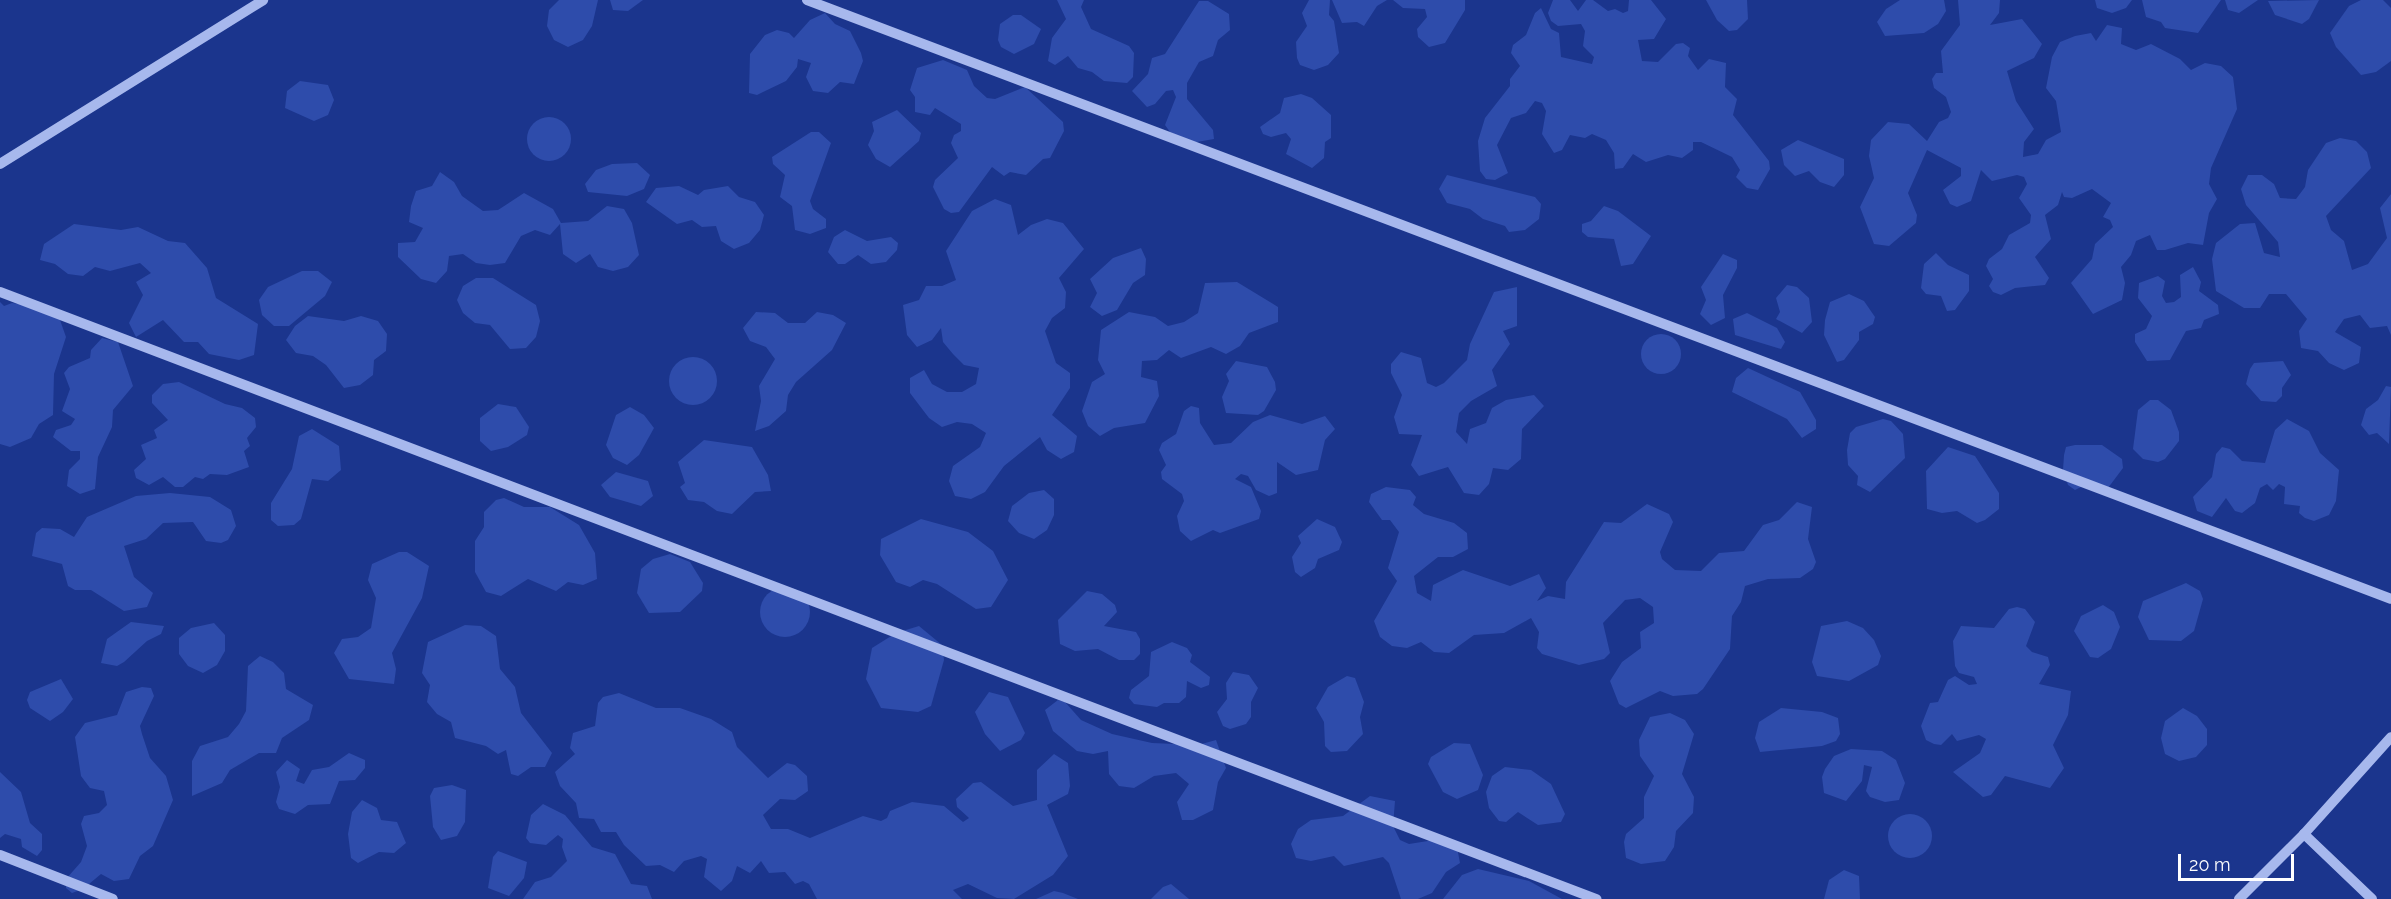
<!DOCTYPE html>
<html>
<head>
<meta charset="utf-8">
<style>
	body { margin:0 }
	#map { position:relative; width:2391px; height:899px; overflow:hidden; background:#1b358d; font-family:Raleway,sans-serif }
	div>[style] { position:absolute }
	.green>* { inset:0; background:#2e4cab }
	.round { border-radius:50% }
	.minor>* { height:10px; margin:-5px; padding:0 5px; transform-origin:5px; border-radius:5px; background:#a7b8ed }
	span { translate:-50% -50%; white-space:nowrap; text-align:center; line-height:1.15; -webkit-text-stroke:4.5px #1b358d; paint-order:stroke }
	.scale { position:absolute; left:2178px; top:854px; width:116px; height:27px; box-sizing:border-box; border:3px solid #fff; border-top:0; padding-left:8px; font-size:18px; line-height:21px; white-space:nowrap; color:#fff; -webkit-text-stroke:4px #1b358d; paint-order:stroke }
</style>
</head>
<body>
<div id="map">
	<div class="green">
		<div style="clip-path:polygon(559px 0,598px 0,592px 26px,583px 40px,568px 47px,554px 40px,547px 26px,549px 10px)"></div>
		<div style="clip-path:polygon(610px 0,643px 0,628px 11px,613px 10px)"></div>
		<div style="clip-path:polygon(1057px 0,1084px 0,1081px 7px,1091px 29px,1129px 46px,1134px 53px,1133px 77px,1127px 83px,1104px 81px,1092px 72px,1078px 68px,1068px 56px,1055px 65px,1048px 61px,1052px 38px,1066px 19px)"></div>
		<div style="clip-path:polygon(1309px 0,1330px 0,1329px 15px,1334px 21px,1339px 53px,1328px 65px,1314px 70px,1300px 65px,1297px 58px,1296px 42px,1307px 26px,1302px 13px)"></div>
		<div style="clip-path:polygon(1332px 0,1387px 0,1377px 6px,1364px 26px,1357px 22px,1342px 23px)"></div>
		<div style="clip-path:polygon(1393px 0,1465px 0,1465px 10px,1445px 43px,1429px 47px,1418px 37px,1417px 29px,1427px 17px,1425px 9px,1403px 8px)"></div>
		<div style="clip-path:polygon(1553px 0,1570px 0,1578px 11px,1586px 0,1593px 0,1608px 11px,1615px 9px,1623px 13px,1628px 11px,1629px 0,1651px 0,1666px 19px,1654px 39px,1638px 40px,1642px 61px,1658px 62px,1676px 44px,1683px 43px,1690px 48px,1688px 56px,1698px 70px,1709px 59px,1726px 63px,1725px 87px,1737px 99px,1733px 115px,1769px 161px,1770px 169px,1758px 190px,1747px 188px,1736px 177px,1740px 170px,1732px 157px,1701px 142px,1693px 142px,1693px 150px,1682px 158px,1668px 155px,1646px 162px,1633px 154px,1623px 168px,1615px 169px,1614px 153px,1606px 140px,1592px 134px,1585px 138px,1570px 135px,1562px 150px,1554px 153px,1542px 134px,1546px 111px,1542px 103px,1535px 101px,1526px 113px,1511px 118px,1497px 145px,1508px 173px,1495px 180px,1486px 179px,1480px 171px,1478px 141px,1485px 118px,1510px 86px,1510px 79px,1520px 66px,1511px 53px,1513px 45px,1526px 35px,1535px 13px,1541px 8px,1551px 29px,1559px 33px,1561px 57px,1592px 64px,1594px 57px,1583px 46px,1585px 31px,1581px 24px,1558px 26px,1551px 21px,1548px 13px)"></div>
		<div style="clip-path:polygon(1706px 0,1747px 0,1748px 19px,1737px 30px,1729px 31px,1717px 20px)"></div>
		<div style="clip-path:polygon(1900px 0,1944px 0,1946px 11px,1938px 24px,1924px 33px,1885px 36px,1877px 22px,1886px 9px)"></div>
		<div style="clip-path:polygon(1958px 0,2000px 0,1999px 13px,1990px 25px,2022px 19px,2042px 44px,2034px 58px,2007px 71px,2016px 101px,2034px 129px,2024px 142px,2023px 157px,2038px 154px,2046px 140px,2061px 132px,2056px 101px,2046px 88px,2052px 57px,2060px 42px,2075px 36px,2091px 33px,2096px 41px,2107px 25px,2122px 28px,2121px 44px,2136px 50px,2151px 44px,2180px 59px,2191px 70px,2205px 63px,2221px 66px,2233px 77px,2237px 109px,2211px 168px,2209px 184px,2217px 199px,2209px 213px,2203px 245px,2188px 243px,2165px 250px,2157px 250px,2150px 235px,2136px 241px,2131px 255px,2121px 267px,2125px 283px,2122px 300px,2093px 314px,2071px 283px,2092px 259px,2095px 244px,2113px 227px,2110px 220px,2103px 217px,2111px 203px,2092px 189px,2072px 198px,2064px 197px,2062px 192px,2058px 205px,2045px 215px,2051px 239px,2035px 257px,2049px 278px,2045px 285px,2015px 288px,2001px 295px,1993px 292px,1989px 286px,1993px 279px,1986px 266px,1989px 259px,2002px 249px,2009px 235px,2030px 223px,2031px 215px,2019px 198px,2027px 184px,2024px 177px,2017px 175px,1992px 181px,1981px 170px,1971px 201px,1957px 207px,1950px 204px,1943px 190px,1961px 176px,1961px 168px,1927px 150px,1908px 193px,1917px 215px,1916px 223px,1889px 246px,1874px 244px,1860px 207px,1874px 178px,1869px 156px,1871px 140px,1888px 122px,1909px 124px,1927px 141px,1939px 122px,1948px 118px,1951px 112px,1946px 97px,1934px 88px,1932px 79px,1936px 73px,1943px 73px,1941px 51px,1960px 25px)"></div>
		<div style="clip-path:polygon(2095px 0,2132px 0,2126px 8px,2112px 13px,2097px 8px)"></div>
		<div style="clip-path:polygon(2142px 0,2221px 0,2198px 33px,2165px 28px,2161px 22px,2146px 17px)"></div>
		<div style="clip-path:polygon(2225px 0,2258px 0,2239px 13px,2228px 10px)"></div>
		<div style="clip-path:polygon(2319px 0,2309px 19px,2302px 24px,2275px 15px,2268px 1px)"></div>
		<div style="clip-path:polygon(2361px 0,2383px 0,2391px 8px,2391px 61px,2376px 72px,2361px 75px,2336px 47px,2330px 33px,2349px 6px)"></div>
		<div style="clip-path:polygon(1199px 1px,1208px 1px,1229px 14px,1230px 30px,1218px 40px,1213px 56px,1199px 62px,1187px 83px,1187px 99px,1213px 130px,1214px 139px,1191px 143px,1170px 132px,1165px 125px,1176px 97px,1173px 90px,1166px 91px,1155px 104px,1147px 107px,1132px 91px,1148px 74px,1152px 58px,1165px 54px)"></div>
		<div style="clip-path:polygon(825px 13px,835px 24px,850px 31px,861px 53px,863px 61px,854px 84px,840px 82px,828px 93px,813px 91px,806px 77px,811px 63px,798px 59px,797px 67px,786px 81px,757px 95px,749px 93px,750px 54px,765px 35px,777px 30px,789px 33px,794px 38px,810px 20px)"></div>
		<div style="clip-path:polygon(1013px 15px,1021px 15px,1041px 29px,1034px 44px,1014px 54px,1001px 47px,998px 40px,1000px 24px)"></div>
		<div style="clip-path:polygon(943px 60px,967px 70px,974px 86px,987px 98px,995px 99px,1025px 87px,1063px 122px,1064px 131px,1050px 158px,1043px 159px,1026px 175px,1010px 172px,1004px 176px,992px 167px,959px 212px,951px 213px,944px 209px,933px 187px,935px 180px,958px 158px,951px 143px,954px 135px,961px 131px,961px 124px,935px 108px,930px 115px,915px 112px,915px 97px,910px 90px,917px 68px)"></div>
		<div style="clip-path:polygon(300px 81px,328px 85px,334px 100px,328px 115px,314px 121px,285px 108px,287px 91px)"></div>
		<div style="clip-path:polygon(1301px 94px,1312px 98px,1331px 115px,1331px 138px,1325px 142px,1324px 158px,1312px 168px,1286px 154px,1291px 139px,1286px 133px,1271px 137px,1263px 134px,1260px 127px,1280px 113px,1284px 98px)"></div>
		<div style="clip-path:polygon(897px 110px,921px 133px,919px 141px,890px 167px,876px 159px,868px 145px,874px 131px,872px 122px)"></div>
		<div class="round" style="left:527px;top:117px;width:44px;height:44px"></div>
		<div style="clip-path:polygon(811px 132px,819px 132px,831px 143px,810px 201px,813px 209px,826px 219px,826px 228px,810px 234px,795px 230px,792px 206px,780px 197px,785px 175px,773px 164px,772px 157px)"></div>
		<div style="clip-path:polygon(2340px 138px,2356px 141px,2367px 152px,2371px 168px,2326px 216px,2331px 230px,2344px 241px,2352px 270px,2368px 264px,2387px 238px,2380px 208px,2391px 194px,2391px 335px,2387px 326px,2370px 328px,2360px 315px,2344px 319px,2335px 332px,2361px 347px,2359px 363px,2344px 370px,2329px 363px,2318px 351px,2301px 348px,2299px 331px,2307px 319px,2286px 294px,2269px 294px,2260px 308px,2244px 308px,2216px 291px,2212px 259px,2216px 243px,2240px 224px,2255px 223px,2264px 253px,2280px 257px,2278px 242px,2246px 205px,2241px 189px,2248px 175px,2262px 175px,2274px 184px,2280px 198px,2296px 199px,2305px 187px,2308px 170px,2326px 143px)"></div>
		<div style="clip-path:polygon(1798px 140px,1844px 159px,1844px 175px,1834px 187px,1820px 182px,1809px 171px,1795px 176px,1784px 165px,1781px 150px)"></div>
		<div style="clip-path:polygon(637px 163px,650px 175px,644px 189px,627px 196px,588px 192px,585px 184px,596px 170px,612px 164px)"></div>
		<div style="clip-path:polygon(440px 172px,454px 182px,462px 196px,483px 211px,498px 210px,524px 193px,553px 209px,561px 223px,588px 221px,607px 206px,624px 209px,632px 223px,639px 255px,628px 267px,613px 271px,598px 267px,590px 254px,576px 263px,563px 254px,560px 224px,550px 235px,535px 230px,521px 236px,505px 263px,490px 265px,476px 263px,463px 254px,449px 256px,447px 271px,436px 283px,421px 279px,398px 257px,398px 243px,415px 242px,423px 228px,409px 222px,411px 206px,416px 191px,432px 186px)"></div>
		<div style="clip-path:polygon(1447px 175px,1535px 197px,1541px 204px,1539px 219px,1525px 230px,1509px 232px,1505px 226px,1483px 219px,1470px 209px,1447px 203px,1439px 189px)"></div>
		<div style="clip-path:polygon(679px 186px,698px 195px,704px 190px,728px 186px,739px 197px,755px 202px,764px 215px,760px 230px,749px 243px,734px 249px,721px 241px,716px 226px,702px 227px,692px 220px,677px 224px,646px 202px,656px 188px)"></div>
		<div style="clip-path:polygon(995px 199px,1011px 205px,1018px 235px,1031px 225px,1047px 219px,1063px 223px,1084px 249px,1059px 278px,1066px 292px,1065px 308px,1052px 318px,1045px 331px,1056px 363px,1070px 373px,1070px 388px,1052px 415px,1077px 436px,1074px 452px,1061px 459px,1047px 450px,1040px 437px,1004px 466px,985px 492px,971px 499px,955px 496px,949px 481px,953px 466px,980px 447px,986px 433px,972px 424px,957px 422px,942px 427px,929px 418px,910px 393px,910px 378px,924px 370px,932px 384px,947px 392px,962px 392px,976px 384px,979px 368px,964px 365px,953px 354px,943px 342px,941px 328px,932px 340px,917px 347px,907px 335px,903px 305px,919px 300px,926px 286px,942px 286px,956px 280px,946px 251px,972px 211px)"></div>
		<div style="clip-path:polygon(1604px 206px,1618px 211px,1651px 236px,1633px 264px,1621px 266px,1614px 239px,1588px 237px,1582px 232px,1582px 224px,1591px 221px)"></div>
		<div style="clip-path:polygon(74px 224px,121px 230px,138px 227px,168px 241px,185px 243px,207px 268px,216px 298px,258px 324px,254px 355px,239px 360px,209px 354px,198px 342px,184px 342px,163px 320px,136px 337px,129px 323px,143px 295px,136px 282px,151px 273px,140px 263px,110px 271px,95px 267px,83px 276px,68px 274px,55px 264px,40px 260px,44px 244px)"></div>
		<div style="clip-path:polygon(845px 230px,867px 241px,891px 237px,898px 243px,897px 250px,886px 262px,871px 264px,858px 255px,845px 264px,838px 264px,828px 252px,834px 237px)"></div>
		<div style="clip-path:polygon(1141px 248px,1146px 259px,1145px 275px,1133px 283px,1117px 310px,1102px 316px,1090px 307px,1097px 293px,1090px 279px,1113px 258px)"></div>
		<div style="clip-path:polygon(1936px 253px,1948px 265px,1969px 275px,1969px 291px,1955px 310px,1947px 311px,1941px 296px,1926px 294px,1921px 288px,1924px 264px)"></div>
		<div style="clip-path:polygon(1723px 254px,1737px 260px,1737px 268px,1723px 295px,1725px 318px,1711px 325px,1700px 314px,1706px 300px,1701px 287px)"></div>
		<div style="clip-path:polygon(2193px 267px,2201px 282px,2199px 291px,2218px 305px,2219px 314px,2204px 320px,2201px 328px,2186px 331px,2170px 360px,2147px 361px,2135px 342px,2135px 334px,2146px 329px,2152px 316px,2138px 298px,2139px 283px,2158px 276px,2165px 281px,2162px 296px,2166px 303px,2174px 302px,2181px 297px,2180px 275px)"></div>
		<div style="clip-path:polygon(302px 271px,318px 271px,332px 282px,325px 296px,289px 326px,274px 326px,262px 315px,259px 300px,268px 287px)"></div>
		<div style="clip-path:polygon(476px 278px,493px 278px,536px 305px,540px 321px,536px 337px,526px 348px,510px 349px,490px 325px,475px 323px,463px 313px,457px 300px,463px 286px)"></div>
		<div style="clip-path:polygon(1237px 282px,1278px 307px,1278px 322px,1249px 333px,1240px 346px,1226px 354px,1211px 347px,1181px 358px,1169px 350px,1157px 360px,1142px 361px,1141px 377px,1157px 381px,1159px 396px,1145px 423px,1114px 428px,1100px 436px,1088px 426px,1082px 411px,1092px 382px,1105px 374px,1098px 360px,1101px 330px,1129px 312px,1155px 317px,1168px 326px,1184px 322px,1198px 313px,1205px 283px)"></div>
		<div style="clip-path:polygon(1787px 285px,1797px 287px,1809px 298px,1812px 322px,1802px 333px,1776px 319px,1780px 312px,1776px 298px)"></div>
		<div style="clip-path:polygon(1517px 287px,1517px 326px,1503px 331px,1510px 344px,1492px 370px,1497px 386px,1471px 401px,1459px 413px,1456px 432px,1467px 444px,1470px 429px,1486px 423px,1492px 408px,1506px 400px,1534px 395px,1544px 406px,1522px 429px,1521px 459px,1508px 470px,1493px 468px,1489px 484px,1479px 495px,1464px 493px,1448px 467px,1419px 476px,1411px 465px,1422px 435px,1399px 434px,1394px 417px,1402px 395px,1391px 373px,1391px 364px,1401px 352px,1421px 358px,1427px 383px,1436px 387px,1444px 383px,1467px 360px,1470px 344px,1494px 292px)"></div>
		<div style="clip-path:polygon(1849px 294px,1864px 301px,1875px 317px,1873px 324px,1859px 332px,1859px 340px,1844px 360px,1837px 362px,1824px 335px,1825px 320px,1830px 302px)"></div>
		<div style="clip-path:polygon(0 302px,4px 306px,12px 303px,47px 308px,60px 320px,66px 337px,54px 374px,53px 415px,39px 424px,31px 438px,10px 447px,0 444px)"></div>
		<div style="clip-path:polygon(756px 312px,775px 313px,788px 323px,805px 323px,817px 312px,833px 315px,846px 323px,832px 350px,796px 382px,788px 395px,786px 411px,769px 426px,755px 431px,761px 401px,759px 386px,775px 359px,766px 347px,750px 341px,743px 328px)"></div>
		<div style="clip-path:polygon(1747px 313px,1777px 328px,1785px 342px,1781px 349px,1735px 335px,1733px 319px)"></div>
		<div style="clip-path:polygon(308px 316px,344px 321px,361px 316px,378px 321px,387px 334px,386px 351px,374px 360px,373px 375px,360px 385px,344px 388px,326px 365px,313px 356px,296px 353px,286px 340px,295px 326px)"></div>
		<div class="round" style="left:1641px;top:334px;width:40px;height:40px"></div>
		<div style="clip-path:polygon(102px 338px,118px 342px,133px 386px,113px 410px,112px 427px,98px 457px,95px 489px,80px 494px,67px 486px,69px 470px,80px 459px,80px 451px,71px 451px,53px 437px,56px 430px,71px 425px,75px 419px,62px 411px,70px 389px,64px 373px,69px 367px,90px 358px,91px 350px)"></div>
		<div class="round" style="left:669px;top:357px;width:48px;height:48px"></div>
		<div style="clip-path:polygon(1236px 361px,1267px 367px,1275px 382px,1276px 390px,1264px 411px,1258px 415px,1226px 413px,1222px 397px,1229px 381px,1226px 374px)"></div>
		<div style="clip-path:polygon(2283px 361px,2291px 375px,2282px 388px,2282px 396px,2276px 402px,2261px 401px,2246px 384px,2250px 369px,2254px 363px)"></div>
		<div style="clip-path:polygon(1748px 368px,1800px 392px,1816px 420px,1816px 429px,1802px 438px,1787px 419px,1732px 392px,1736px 378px)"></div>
		<div style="clip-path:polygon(179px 382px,225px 404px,242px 408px,255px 418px,256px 427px,247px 438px,250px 446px,244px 451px,249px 467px,227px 475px,210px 474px,203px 479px,195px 477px,183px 487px,175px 487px,163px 477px,149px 485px,136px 478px,134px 470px,146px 459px,141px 445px,157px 438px,154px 430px,168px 420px,152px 403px,152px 395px,163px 384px)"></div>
		<div style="clip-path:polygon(2386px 386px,2391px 387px,2389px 444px,2377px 433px,2369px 435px,2361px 425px,2366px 409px,2378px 400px)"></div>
		<div style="clip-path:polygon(2150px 400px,2158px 400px,2171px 410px,2179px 432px,2179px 441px,2165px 459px,2158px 462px,2143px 459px,2133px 449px,2138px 410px)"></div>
		<div style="clip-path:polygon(498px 404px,516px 407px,529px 427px,527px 435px,508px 447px,491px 451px,480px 441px,480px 418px)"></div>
		<div style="clip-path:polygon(1191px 406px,1199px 408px,1200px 423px,1214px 445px,1231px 443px,1253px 422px,1270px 415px,1302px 424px,1325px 416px,1335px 429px,1325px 440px,1318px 470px,1296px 475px,1277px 462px,1277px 493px,1269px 496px,1256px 490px,1248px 476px,1241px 474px,1235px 479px,1251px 487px,1261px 511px,1259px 519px,1220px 533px,1213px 530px,1191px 541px,1180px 531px,1177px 516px,1184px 501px,1182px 494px,1162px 479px,1161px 472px,1166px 465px,1159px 450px,1162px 443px,1176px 434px,1184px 411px)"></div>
		<div style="clip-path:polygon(630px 407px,644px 415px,654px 428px,639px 455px,627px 465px,613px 458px,606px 445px,616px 415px)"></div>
		<div style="clip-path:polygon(1883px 419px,1891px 421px,1903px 434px,1905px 458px,1870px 492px,1857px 485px,1858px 476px,1848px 465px,1847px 450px,1850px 433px,1856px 427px)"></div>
		<div style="clip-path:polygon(2287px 419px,2309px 431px,2320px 453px,2339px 470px,2336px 501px,2329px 515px,2314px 521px,2305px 518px,2299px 513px,2300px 506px,2284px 504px,2285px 487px,2279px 484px,2273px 490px,2267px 484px,2260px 488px,2255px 503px,2242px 513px,2235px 511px,2226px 498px,2212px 517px,2197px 511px,2193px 497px,2212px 477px,2216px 454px,2222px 447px,2230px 449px,2242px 461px,2265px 463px,2275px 430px)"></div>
		<div style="clip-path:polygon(312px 429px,339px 446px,341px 470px,328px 481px,312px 479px,301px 519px,294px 525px,278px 526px,271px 520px,271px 503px,292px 469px,299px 436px)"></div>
		<div style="clip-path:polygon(704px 440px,752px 447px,768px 475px,771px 491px,755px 492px,732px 514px,717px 511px,704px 502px,688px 500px,680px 487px,685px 483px,678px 462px)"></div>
		<div style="clip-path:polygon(2075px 445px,2102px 445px,2122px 459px,2123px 468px,2108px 488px,2089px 483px,2075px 490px,2068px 485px,2063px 470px,2064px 455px,2066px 447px)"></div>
		<div style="clip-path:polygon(1948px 447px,1975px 456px,1999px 493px,1999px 509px,1985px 520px,1977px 523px,1957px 511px,1942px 513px,1927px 509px,1926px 471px)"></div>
		<div style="clip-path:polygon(616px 472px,648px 481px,653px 496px,641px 506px,610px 497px,601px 485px)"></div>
		<div style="clip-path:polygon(1386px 487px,1410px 490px,1416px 497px,1413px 505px,1424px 514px,1454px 523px,1467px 533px,1468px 549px,1453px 557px,1438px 557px,1414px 576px,1417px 593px,1431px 601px,1433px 585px,1463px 570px,1510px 586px,1539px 574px,1546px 588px,1537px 601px,1548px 596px,1565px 599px,1566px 582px,1604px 522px,1621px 523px,1647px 504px,1669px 514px,1673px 522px,1660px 552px,1662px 559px,1675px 570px,1701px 571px,1719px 553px,1744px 551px,1763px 525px,1779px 520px,1797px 502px,1812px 507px,1808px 539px,1816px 562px,1813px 569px,1800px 578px,1768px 579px,1745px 586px,1741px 602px,1732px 616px,1730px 649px,1703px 689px,1697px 694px,1673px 696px,1660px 691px,1626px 708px,1619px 704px,1610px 681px,1622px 662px,1641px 648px,1640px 632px,1654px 623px,1653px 607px,1640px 598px,1625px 600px,1603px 623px,1610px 653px,1604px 659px,1579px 665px,1542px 654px,1537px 648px,1539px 632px,1531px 618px,1504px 633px,1474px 635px,1449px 653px,1434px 652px,1421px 642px,1407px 648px,1392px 646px,1380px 637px,1374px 621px,1397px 581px,1388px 568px,1399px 532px,1390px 520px,1382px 520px,1369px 502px,1371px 494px)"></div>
		<div style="clip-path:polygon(1044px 490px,1054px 499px,1054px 515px,1047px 530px,1034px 539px,1019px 533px,1008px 521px,1012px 506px,1029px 493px)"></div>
		<div style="clip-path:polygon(170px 493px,210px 497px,231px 510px,236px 526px,228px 540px,221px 543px,206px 541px,193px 522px,163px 523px,146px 539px,124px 546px,134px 577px,153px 593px,147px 607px,124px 611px,91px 590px,75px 590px,68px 586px,62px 564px,32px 556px,36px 533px,42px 528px,60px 529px,74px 537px,87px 517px,136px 496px)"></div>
		<div style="clip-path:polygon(504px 498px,524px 507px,550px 507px,579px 525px,595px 553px,597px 579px,583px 585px,568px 582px,556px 591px,528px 579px,501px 596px,486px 592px,475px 572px,475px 541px,484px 527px,484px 512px,496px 500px)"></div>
		<div style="clip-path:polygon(921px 519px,968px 532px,993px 551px,1008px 580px,991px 607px,976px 609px,937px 584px,923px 580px,910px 587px,896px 582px,880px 555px,881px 539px)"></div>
		<div style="clip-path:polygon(1317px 519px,1335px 527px,1342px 542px,1339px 550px,1318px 559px,1315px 568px,1301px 577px,1295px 572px,1292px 557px,1301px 543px,1298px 536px)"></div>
		<div style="clip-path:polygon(399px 552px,407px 552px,429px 566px,422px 598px,392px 653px,396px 669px,394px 684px,349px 679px,334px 653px,342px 639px,358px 637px,371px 628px,376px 598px,368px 580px,372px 564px)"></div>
		<div style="clip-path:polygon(670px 554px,690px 562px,703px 583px,702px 591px,680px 612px,649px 613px,637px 593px,641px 569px,653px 559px)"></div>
		<div style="clip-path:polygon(2186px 583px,2200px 591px,2203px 599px,2194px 631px,2181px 641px,2149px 640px,2138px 617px,2143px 601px)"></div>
		<div class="round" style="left:760px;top:587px;width:50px;height:50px"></div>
		<div style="clip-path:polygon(1087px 591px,1102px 594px,1115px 605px,1117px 612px,1104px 626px,1136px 632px,1140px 639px,1140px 654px,1134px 660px,1119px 660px,1098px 649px,1075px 651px,1060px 644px,1058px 620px)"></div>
		<div style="clip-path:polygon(2103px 605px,2114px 612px,2120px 627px,2111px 649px,2098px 658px,2090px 657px,2074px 631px,2081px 616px)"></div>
		<div style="clip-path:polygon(2017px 607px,2025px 609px,2035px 622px,2026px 646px,2032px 652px,2048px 657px,2050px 665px,2039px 684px,2071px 691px,2068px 715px,2053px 745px,2064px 768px,2050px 788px,2005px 776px,1991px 795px,1983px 797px,1953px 772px,1980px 753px,1986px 739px,1979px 735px,1957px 741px,1952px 734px,1941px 745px,1934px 744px,1926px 740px,1921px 726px,1930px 703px,1938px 702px,1948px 680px,1955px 676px,1969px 685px,1977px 684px,1974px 677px,1959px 673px,1955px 666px,1953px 641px,1961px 626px,1994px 628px,2009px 609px)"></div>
		<div style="clip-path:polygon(1847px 621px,1863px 628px,1874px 640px,1881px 656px,1878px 665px,1849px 681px,1817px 676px,1812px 662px,1821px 626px)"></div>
		<div style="clip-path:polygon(131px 622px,164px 626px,161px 634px,147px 641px,124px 662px,117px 666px,101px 663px,107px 639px)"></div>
		<div style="clip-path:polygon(214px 623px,225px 635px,225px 651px,217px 665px,203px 673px,188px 666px,179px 654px,179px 638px,191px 628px)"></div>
		<div style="clip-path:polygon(465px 625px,481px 626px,496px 636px,500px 669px,515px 687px,521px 713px,552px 753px,545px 767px,531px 767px,518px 776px,511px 774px,506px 750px,498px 754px,486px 746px,455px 738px,451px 722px,437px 714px,427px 702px,430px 685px,422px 673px,428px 642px)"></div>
		<div style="clip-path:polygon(919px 626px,942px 645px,944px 660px,931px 706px,918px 712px,881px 708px,866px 679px,872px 648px,896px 633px)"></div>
		<div style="clip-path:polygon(1172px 642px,1187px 648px,1192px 655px,1190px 662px,1210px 677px,1209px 685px,1201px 688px,1187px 681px,1186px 697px,1179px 703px,1164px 703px,1157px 707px,1134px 704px,1129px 698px,1131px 690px,1149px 676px,1151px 652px)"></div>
		<div style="clip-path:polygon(260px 656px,273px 662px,284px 673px,286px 689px,313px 705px,309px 720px,282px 738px,276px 753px,259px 753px,230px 770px,222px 783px,192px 796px,192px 761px,200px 746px,228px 737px,239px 724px,246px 711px,248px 666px)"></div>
		<div style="clip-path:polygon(1233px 672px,1249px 675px,1258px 688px,1251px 702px,1251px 717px,1246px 724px,1230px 729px,1223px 726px,1217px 712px,1227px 699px,1226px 683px)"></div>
		<div style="clip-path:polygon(1347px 676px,1355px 678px,1364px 702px,1360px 717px,1363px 734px,1347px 751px,1331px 752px,1325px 746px,1324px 722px,1316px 708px,1328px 687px)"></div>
		<div style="clip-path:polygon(61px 679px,73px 699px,63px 712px,50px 721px,30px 708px,27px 700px,30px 692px)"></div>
		<div style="clip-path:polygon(142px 687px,151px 688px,154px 696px,140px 726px,142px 734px,150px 758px,166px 776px,173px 800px,153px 846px,140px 856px,129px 879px,114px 881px,101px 874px,83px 889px,72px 893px,66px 888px,66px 879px,81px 862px,87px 846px,81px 824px,84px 816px,99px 813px,107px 805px,104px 791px,90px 788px,81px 776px,75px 737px,85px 723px,117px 715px,126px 692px)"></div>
		<div style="clip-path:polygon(989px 692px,1008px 697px,1025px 733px,1021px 740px,1000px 751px,985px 734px,975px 712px)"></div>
		<div style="clip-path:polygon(619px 693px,656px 708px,680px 708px,711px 719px,732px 732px,737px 747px,768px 778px,787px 763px,795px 765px,807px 776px,808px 791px,795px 800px,780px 799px,763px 815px,771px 829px,788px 829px,810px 838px,863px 816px,881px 821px,887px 818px,890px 811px,912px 802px,944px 806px,963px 822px,969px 818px,957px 807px,956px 799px,973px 783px,981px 782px,1013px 806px,1037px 800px,1037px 770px,1054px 754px,1068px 763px,1070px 786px,1068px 794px,1047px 805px,1068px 856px,1053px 875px,1014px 899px,997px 898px,968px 884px,953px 890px,962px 899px,817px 899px,809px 884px,803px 881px,795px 884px,785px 872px,769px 873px,761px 861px,750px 873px,737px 866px,732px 881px,721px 891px,704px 877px,707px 859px,701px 856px,684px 861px,674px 872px,660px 865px,646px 866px,624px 845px,616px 832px,601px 832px,594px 819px,579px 818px,576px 803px,560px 786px,555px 772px,575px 754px,570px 748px,573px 733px,595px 726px,598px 703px,603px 697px)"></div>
		<div style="clip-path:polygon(1058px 700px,1065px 702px,1081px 720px,1112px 734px,1152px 743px,1198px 745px,1216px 740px,1226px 768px,1218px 782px,1213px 810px,1193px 820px,1182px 820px,1177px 802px,1189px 784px,1176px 773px,1154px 776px,1134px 788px,1119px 786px,1109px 774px,1108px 751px,1093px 754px,1077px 751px,1053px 731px,1045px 710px)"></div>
		<div style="clip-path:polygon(1781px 708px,1822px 712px,1838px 718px,1840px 734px,1836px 741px,1822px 746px,1760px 752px,1755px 738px,1759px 722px)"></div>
		<div style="clip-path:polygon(2183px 708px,2197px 716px,2207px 729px,2207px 745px,2196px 757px,2179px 761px,2165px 754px,2161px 738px,2165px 721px)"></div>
		<div style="clip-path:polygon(1670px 713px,1685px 720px,1694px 734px,1682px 774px,1694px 797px,1693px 813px,1676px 831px,1674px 847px,1665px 861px,1641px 864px,1626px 858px,1624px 842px,1626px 834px,1644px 818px,1644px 797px,1654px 776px,1640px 756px,1639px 740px,1650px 717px)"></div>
		<div style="clip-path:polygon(1454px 743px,1470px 744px,1483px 775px,1478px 790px,1457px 799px,1443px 792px,1428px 764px,1431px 757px)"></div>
		<div style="clip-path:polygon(1851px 749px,1882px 751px,1896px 760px,1905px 783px,1899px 800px,1885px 802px,1870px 797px,1866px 791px,1872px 767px,1864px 765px,1862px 781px,1846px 801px,1824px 793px,1822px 777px,1825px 769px,1834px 756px)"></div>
		<div style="clip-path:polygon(349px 753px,365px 760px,365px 768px,355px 780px,339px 781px,330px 804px,308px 805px,295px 814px,279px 809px,276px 802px,280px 787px,276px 772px,287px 760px,300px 769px,296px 781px,304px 784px,312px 770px,329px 767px)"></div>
		<div style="clip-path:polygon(1505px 767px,1531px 770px,1551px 784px,1565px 814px,1561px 822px,1538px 825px,1518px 812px,1506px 822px,1499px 821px,1489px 808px,1486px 792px,1492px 776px)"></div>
		<div style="clip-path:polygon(0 772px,21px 792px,30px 823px,42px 834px,42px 850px,37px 856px,22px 847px,21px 839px,5px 834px,0 838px)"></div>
		<div style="clip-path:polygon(452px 785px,466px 790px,465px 822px,457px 836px,441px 840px,433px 827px,430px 796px,434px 788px)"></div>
		<div style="clip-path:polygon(1370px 796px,1395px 801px,1393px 826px,1400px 840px,1409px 844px,1434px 840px,1457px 847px,1460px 863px,1446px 872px,1432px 893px,1418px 899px,1401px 899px,1389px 863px,1383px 857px,1344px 866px,1334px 856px,1311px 861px,1296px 858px,1291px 844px,1298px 829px,1311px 820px,1343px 816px)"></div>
		<div style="clip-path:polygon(362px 800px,377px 808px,381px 820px,397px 822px,406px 843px,394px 853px,379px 852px,358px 863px,351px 858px,348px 834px,352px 812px)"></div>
		<div style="clip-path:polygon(543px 804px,565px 815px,592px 847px,615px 854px,631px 884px,647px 886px,652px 899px,523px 899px,535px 882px,551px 877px,567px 861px,562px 847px,563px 839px,558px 835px,546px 845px,530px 843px,526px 838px,531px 815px)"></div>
		<div class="round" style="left:1888px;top:814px;width:44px;height:44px"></div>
		<div style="clip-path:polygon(498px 851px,527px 862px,524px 878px,509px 896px,488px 888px,493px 857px)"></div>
		<div style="clip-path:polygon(1478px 869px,1529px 881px,1562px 899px,1443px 899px,1462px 875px)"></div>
		<div style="clip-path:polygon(1844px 870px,1859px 876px,1860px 899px,1824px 899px,1829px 880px)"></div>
		<div style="clip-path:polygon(1171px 884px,1189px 899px,1151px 899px,1163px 887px)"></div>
		<div style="clip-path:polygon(1054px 891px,1063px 893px,1078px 899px,1036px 899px)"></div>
	</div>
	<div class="minor">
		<div style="left:807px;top:0;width:1693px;rotate:20.71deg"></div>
		<div style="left:0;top:164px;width:310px;rotate:-31.9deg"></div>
		<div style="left:0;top:292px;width:1708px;rotate:20.82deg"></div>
		<div style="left:2304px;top:834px;width:94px;rotate:43.7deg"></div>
		<div style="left:0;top:855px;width:121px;rotate:21.3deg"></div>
		<div style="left:2239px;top:899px;width:92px;rotate:-45deg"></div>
		<div style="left:2304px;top:834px;width:130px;rotate:-48.1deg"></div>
	</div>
	<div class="scale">20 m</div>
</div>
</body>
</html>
